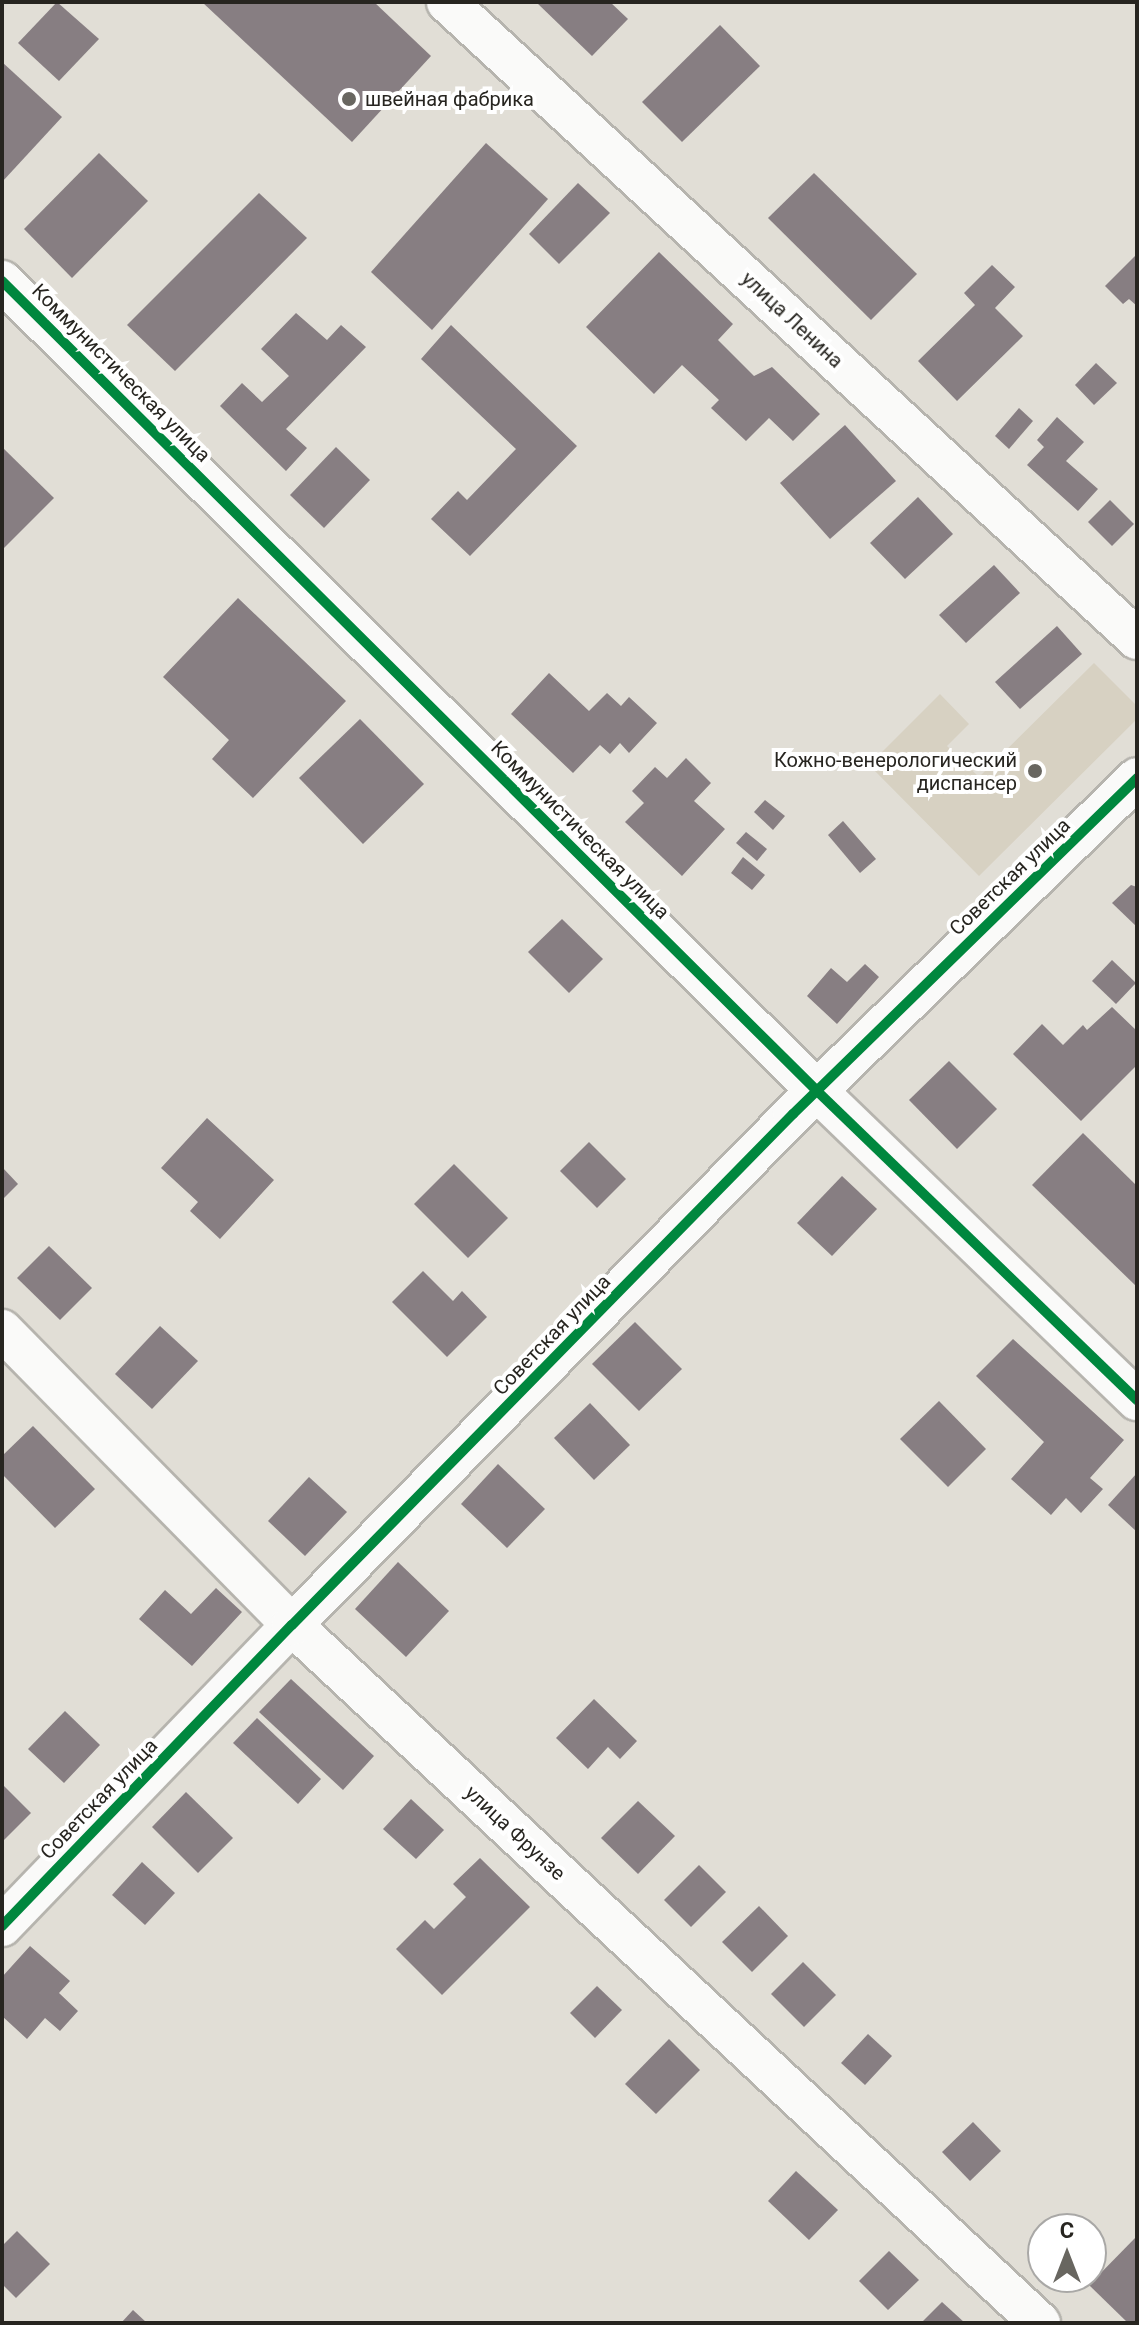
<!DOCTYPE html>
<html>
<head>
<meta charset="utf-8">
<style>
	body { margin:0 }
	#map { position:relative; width:1139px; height:2325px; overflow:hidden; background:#e1ded6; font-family:Roboto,sans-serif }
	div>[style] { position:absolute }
	.built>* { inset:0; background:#d7d1c2 }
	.building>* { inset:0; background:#877e82 }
	.roads { filter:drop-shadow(2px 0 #b6b4ae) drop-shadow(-2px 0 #b6b4ae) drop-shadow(0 2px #b6b4ae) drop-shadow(0 -2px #b6b4ae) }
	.minor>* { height:40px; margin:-20px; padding:0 20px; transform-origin:20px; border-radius:20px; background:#fafaf9 }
	.cycleway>* { height:10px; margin:-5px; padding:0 5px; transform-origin:5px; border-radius:5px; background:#00873e }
	.dots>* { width:22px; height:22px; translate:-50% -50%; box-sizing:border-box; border:4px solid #fff; border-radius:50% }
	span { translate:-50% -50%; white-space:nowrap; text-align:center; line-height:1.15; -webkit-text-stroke:8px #fff; paint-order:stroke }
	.poi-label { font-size:20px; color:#272520 }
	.left { translate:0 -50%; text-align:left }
	.right { translate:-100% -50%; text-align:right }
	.street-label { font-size:20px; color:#272520 }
	.frame { position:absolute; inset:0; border:4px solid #272520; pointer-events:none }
	.north { position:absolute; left:1027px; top:2213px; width:80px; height:80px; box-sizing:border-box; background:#fff; border:2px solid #a9a8a6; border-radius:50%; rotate:0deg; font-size:22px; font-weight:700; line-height:32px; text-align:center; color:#272520 }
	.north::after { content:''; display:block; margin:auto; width:28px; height:36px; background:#686660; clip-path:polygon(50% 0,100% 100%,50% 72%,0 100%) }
</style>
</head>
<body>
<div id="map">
	<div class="built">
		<div style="clip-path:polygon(1094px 663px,1137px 706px,1137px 719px,979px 876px,869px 765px,940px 694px,969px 724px,947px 746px,979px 777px)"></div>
	</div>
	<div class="building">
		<div style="clip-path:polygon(57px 2px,99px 39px,59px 81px,18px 43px)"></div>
		<div style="clip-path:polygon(202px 2px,374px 2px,431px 56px,352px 142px)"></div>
		<div style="clip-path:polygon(536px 2px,610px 2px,628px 19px,592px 56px)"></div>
		<div style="clip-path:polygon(720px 25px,760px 66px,682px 142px,642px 102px)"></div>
		<div style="clip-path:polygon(2px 62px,62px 117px,2px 182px)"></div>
		<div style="clip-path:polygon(486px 143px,548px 199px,432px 330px,371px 272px)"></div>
		<div style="clip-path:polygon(99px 153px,148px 201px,72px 278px,24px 229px)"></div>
		<div style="clip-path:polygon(814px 173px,917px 274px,871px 320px,768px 218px)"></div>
		<div style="clip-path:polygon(578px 183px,610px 213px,559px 264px,529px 234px)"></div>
		<div style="clip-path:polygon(259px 193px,307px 238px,175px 371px,127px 325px)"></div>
		<div style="clip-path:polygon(659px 252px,733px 324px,718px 340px,754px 376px,772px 367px,820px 414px,793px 441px,769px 418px,746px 441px,711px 408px,719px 400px,682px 365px,654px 394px,586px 327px)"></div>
		<div style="clip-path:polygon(1137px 254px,1137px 306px,1129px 299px,1123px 304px,1105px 286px)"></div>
		<div style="clip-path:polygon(992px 265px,1015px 287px,995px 308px,1023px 336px,957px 401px,918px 361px,975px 305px,964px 293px)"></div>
		<div style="clip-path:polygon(296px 313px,327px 340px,341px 325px,366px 347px,286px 429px,307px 448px,286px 471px,220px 406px,242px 383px,262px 402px,289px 376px,261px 349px)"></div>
		<div style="clip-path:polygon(451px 325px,577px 446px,470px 556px,431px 519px,458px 491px,467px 500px,516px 449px,421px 359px)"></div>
		<div style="clip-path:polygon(1096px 363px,1117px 383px,1094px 405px,1075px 385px)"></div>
		<div style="clip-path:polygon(1019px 408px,1033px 421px,1009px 449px,995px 436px)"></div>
		<div style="clip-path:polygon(1057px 417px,1084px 442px,1066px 461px,1098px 489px,1078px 511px,1027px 465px,1044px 447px,1037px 440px)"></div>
		<div style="clip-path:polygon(845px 425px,896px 481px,830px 539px,780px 483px)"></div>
		<div style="clip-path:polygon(2px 447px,54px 498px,2px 550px)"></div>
		<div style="clip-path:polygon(336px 447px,370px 480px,324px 528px,290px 495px)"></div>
		<div style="clip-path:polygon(918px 497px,953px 534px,905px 579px,870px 543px)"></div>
		<div style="clip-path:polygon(1110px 500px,1134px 524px,1112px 546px,1088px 522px)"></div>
		<div style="clip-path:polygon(994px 565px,1020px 593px,966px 643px,939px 615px)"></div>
		<div style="clip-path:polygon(238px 598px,346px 701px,253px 798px,212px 759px,229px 740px,163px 677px)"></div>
		<div style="clip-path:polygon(1057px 626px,1082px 654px,1020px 709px,995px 682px)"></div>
		<div style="clip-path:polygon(549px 673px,589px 711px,607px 693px,621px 706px,629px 697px,657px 723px,629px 753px,620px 743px,610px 754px,600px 745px,573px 773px,511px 714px)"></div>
		<div style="clip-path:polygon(360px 719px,424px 784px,363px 844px,299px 778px)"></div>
		<div style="clip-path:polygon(686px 758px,711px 783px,694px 801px,725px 829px,682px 876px,625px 822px,644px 803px,632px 791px,655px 767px,667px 778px)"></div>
		<div style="clip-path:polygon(765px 800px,785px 816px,773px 830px,754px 812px)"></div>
		<div style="clip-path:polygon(843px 821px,876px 859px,860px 873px,828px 835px)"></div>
		<div style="clip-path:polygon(746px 832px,767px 849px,757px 861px,736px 843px)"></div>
		<div style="clip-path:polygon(743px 857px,765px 875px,752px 890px,731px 873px)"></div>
		<div style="clip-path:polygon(1131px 885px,1137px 887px,1137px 927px,1112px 903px)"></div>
		<div style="clip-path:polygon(562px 919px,603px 959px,569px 993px,528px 952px)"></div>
		<div style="clip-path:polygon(1112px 960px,1136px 983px,1116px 1004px,1092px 981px)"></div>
		<div style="clip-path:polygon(865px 964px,879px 977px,837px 1024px,807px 996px,831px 968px,847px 982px)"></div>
		<div style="clip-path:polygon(1112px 1007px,1137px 1031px,1137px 1065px,1081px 1121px,1013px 1054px,1042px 1024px,1063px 1045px,1083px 1025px,1087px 1030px)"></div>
		<div style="clip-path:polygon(949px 1061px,997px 1109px,957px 1149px,909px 1100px)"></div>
		<div style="clip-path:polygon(207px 1118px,274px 1180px,220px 1239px,190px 1211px,198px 1202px,161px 1168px)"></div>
		<div style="clip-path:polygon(1083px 1133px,1137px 1186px,1137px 1287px,1032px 1185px)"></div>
		<div style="clip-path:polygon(589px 1142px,626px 1179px,597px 1208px,560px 1171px)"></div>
		<div style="clip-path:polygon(454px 1164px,508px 1218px,468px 1258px,414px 1204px)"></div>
		<div style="clip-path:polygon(2px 1167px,18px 1184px,2px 1200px)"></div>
		<div style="clip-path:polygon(842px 1176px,877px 1209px,832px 1256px,797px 1223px)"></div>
		<div style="clip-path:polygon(49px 1246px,92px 1288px,60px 1320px,17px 1278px)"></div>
		<div style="clip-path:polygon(423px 1271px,453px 1301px,462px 1291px,487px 1317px,447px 1357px,392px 1302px)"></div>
		<div style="clip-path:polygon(635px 1322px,682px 1369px,639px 1411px,592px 1364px)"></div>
		<div style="clip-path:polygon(160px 1326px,198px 1361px,152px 1409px,115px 1374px)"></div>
		<div style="clip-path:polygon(1013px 1339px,1124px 1440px,1090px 1478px,1103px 1489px,1081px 1513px,1066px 1498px,1051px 1515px,1011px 1479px,1044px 1442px,976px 1376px)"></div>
		<div style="clip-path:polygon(939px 1401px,986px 1449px,948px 1487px,900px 1439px)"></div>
		<div style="clip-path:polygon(590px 1403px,630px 1445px,594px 1480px,554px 1438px)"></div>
		<div style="clip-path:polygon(33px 1426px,95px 1489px,55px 1528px,2px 1474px,2px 1456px)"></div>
		<div style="clip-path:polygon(498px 1464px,545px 1509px,507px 1548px,461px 1504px)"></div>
		<div style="clip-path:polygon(1137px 1473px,1137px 1532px,1108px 1505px)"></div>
		<div style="clip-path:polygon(309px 1477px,347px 1512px,305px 1556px,268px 1521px)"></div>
		<div style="clip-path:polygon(398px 1562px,449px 1611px,406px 1657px,355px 1609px)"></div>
		<div style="clip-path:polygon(216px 1588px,242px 1612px,192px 1666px,139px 1619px,165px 1590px,191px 1614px)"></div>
		<div style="clip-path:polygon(291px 1679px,374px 1756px,343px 1790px,259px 1712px)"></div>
		<div style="clip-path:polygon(594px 1699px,637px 1741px,620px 1759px,608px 1747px,588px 1769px,556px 1738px)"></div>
		<div style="clip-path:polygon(65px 1711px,100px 1745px,64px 1783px,28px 1749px)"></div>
		<div style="clip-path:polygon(257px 1718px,321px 1779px,298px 1804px,233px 1743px)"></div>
		<div style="clip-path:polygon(2px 1784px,31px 1813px,2px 1842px)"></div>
		<div style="clip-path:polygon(186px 1792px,233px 1838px,198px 1873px,152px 1827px)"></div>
		<div style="clip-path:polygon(411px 1799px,444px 1830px,416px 1859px,383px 1829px)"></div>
		<div style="clip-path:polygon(638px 1801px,675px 1836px,638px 1874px,601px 1838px)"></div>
		<div style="clip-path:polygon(480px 1858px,530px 1907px,442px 1995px,396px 1949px,425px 1920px,434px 1929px,466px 1897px,453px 1884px)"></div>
		<div style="clip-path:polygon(142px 1862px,175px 1893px,145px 1925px,112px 1895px)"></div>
		<div style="clip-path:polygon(699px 1865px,726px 1892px,691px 1927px,664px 1900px)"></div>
		<div style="clip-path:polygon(759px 1906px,788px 1936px,752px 1972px,722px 1942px)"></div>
		<div style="clip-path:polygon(30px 1946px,70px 1981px,59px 1993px,78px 2011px,60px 2031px,45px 2018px,27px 2039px,2px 2016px,2px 1977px)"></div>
		<div style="clip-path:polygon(803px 1962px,836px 1995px,804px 2027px,771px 1994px)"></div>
		<div style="clip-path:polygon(597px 1986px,622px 2010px,595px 2038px,570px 2013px)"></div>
		<div style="clip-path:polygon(868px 2034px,892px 2056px,865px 2085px,841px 2063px)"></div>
		<div style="clip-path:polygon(669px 2039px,700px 2070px,656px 2114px,625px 2084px)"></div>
		<div style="clip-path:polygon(973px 2122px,1001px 2151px,970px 2181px,942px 2152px)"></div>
		<div style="clip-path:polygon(796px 2171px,838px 2210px,809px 2240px,768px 2201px)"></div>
		<div style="clip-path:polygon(17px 2231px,50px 2264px,16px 2298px,2px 2284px,2px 2246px)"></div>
		<div style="clip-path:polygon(1137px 2236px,1137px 2323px,1128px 2323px,1089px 2285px)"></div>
		<div style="clip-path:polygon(889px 2251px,919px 2280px,888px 2310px,859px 2281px)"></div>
		<div style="clip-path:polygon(942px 2302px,965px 2323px,921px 2323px)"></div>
		<div style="clip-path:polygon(133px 2310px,147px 2323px,121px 2323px)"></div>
	</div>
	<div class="roads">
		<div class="minor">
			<div style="left:447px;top:2px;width:939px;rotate:42.71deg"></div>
			<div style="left:2px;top:281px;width:1149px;rotate:44.82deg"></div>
			<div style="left:817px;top:1091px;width:445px;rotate:44deg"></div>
			<div style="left:2px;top:1330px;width:414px;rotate:45.5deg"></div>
			<div style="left:292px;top:1625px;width:1023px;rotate:43.02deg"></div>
			<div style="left:2px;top:1926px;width:418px;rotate:-46.1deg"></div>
			<div style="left:292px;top:1625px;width:716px;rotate:-45.57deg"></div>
			<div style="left:793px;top:1114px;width:481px;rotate:-44.3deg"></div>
		</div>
	</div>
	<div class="cycleway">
		<div style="left:2px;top:281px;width:1149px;rotate:44.82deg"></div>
		<div style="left:817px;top:1091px;width:445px;rotate:44deg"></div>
		<div style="left:2px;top:1926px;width:418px;rotate:-46.1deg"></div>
		<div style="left:292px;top:1625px;width:716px;rotate:-45.57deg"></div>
		<div style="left:793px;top:1114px;width:481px;rotate:-44.3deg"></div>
	</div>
	<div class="dots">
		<div style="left:349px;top:99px;background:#686660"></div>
		<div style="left:1035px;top:771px;background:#686660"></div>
	</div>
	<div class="poi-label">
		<span class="left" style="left:365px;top:99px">швейная фабрика</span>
		<span class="right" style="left:1017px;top:772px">Кожно-венерологический<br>диспансер</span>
	</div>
	<div class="street-label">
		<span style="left:792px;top:320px;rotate:43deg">улица Ленина</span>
		<span style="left:121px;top:373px;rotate:45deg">Коммунистическая улица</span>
		<span style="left:580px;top:830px;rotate:45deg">Коммунистическая улица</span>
		<span style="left:1010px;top:877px;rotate:-44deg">Советская улица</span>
		<span style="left:552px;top:1335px;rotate:-46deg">Советская улица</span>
		<span style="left:99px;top:1799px;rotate:-46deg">Советская улица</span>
		<span style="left:515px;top:1833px;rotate:43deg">улица Фрунзе</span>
	</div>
	<div class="frame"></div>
	<div class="north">С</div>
</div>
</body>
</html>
